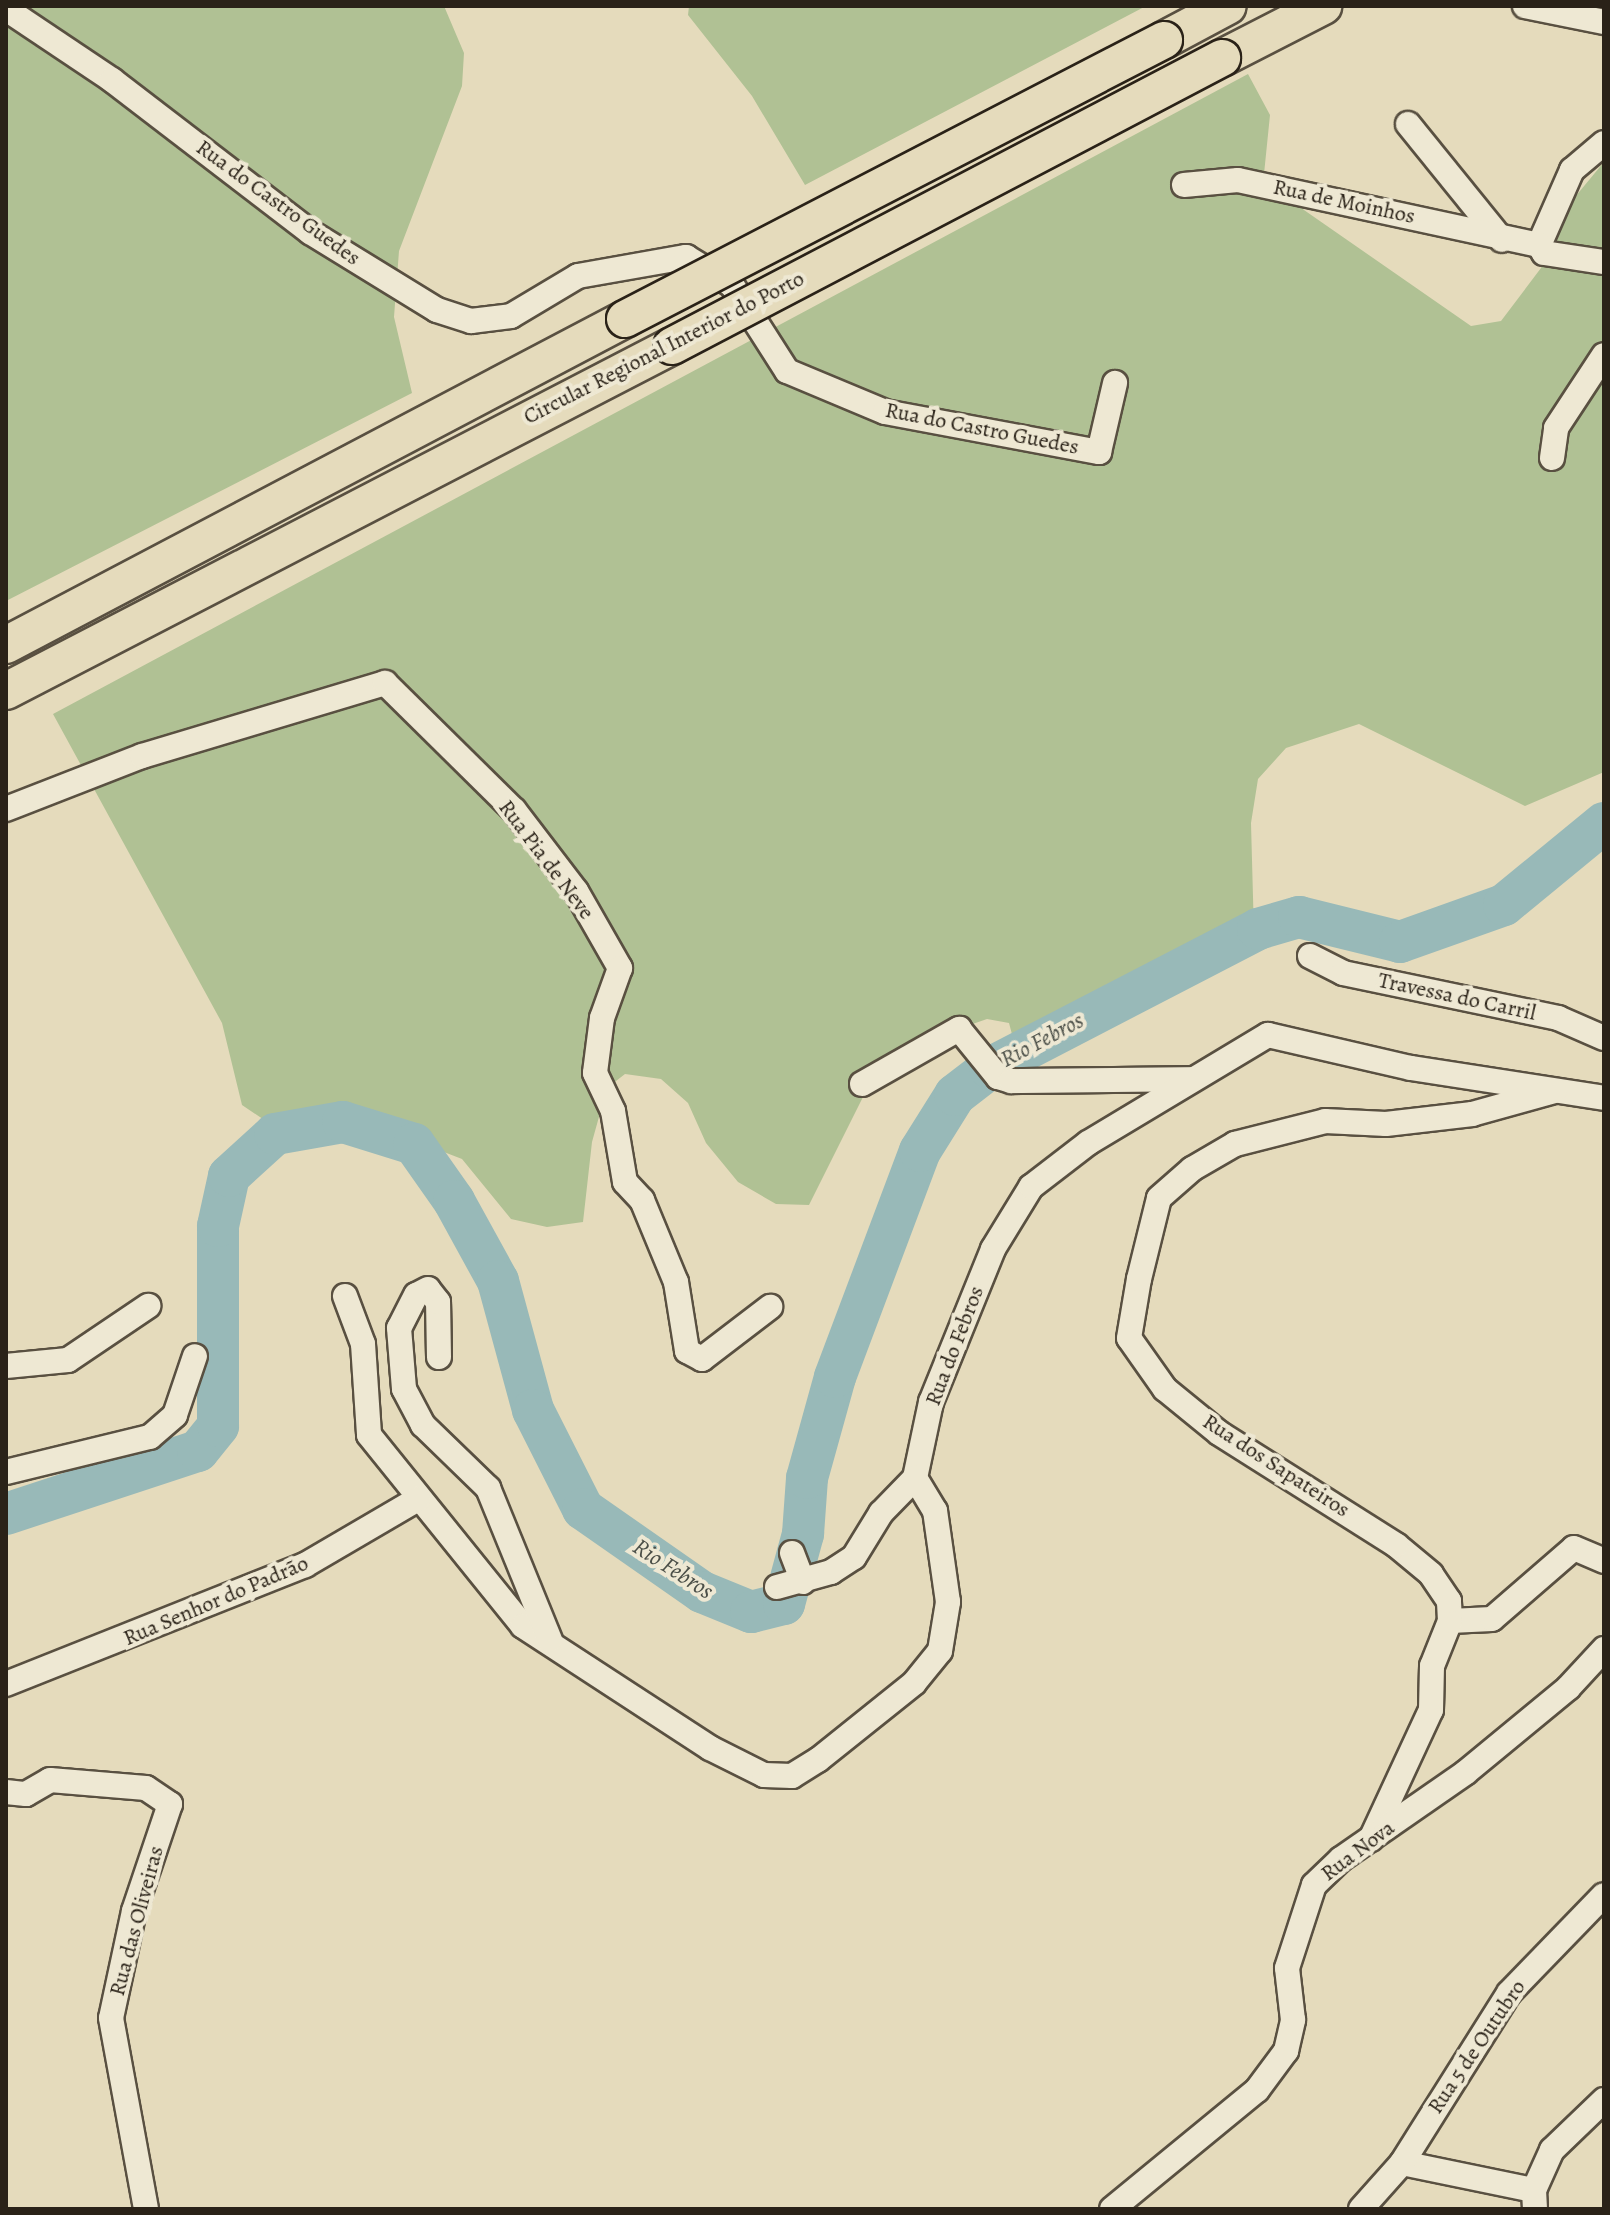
<!DOCTYPE html>
<html>
<head>
<meta charset="utf-8">
<style>
	body { margin:0 }
	#map { position:relative; width:1610px; height:2215px; overflow:hidden; background:#e5dbbc; font-family:Alegreya,serif }
	div>[style] { position:absolute }
	.green>* { inset:0; background:#b0c194 }
	.river>* { height:42px; margin:-21px; padding:0 21px; transform-origin:21px; border-radius:21px; background:#98b9b8 }
	.roads { filter:drop-shadow(2px 0 #595041) drop-shadow(-2px 0 #595041) drop-shadow(0 2px #595041) drop-shadow(0 -2px #595041) }
	.minor>* { height:24px; margin:-12px; padding:0 12px; transform-origin:12px; border-radius:12px; background:#eee8d3 }
	.highway>* { height:36px; margin:-18px; padding:0 18px; transform-origin:18px; border-radius:18px; background:#e5dbbc }
	.bridges { filter:drop-shadow(2px 0 #2a2218) drop-shadow(-2px 0 #2a2218) drop-shadow(0 2px #2a2218) drop-shadow(0 -2px #2a2218) }
	.highway-bridge>* { height:36px; margin:-18px; padding:0 18px; transform-origin:18px; border-radius:18px; background:#e5dbbc }
	span { translate:-50% -50%; white-space:nowrap; text-align:center; line-height:1.15; -webkit-text-stroke:8px #eee8d3; paint-order:stroke }
	.street-label { font-size:22px; color:#2a2218 }
	.water-label { font-size:24px; color:#4b4f48; font-style:italic }
	.frame { position:absolute; inset:0; border:8px solid #2a2218; pointer-events:none }
</style>
</head>
<body>
<div id="map">
	<div class="green">
		<div style="clip-path:polygon(6px 6px,444px 6px,464px 53px,462px 86px,399px 251px,394px 317px,412px 393px,6px 601px)"></div>
		<div style="clip-path:polygon(689px 6px,1146px 6px,805px 185px,752px 96px,688px 15px)"></div>
		<div style="clip-path:polygon(1248px 74px,1270px 115px,1264px 174px,1304px 210px,1471px 326px,1501px 321px,1541px 268px,1565px 209px,1604px 162px,1604px 772px,1525px 806px,1359px 724px,1286px 748px,1258px 779px,1251px 823px,1254px 934px,1022px 1072px,1009px 1023px,987px 1019px,938px 1036px,867px 1089px,809px 1205px,776px 1204px,738px 1182px,706px 1143px,688px 1103px,661px 1079px,625px 1074px,607px 1088px,592px 1142px,583px 1222px,547px 1227px,511px 1219px,462px 1159px,351px 1116px,279px 1130px,242px 1105px,222px 1023px,53px 714px)"></div>
	</div>
	<div class="river">
		<div style="left:6px;top:1514px;width:202px;rotate:-18.2deg"></div>
		<div style="left:198px;top:1451px;width:32px;rotate:-51deg"></div>
		<div style="left:218px;top:1426px;width:200px;rotate:-90deg"></div>
		<div style="left:218px;top:1226px;width:51px;rotate:-77.6deg"></div>
		<div style="left:229px;top:1176px;width:62px;rotate:-42.4deg"></div>
		<div style="left:275px;top:1134px;width:69px;rotate:-10deg"></div>
		<div style="left:343px;top:1122px;width:74px;rotate:17.2deg"></div>
		<div style="left:414px;top:1144px;width:70px;rotate:54.9deg"></div>
		<div style="left:454px;top:1201px;width:91px;rotate:61.2deg"></div>
		<div style="left:498px;top:1281px;width:134px;rotate:74.8deg"></div>
		<div style="left:533px;top:1410px;width:111px;rotate:63.2deg"></div>
		<div style="left:583px;top:1509px;width:145px;rotate:34.9deg"></div>
		<div style="left:702px;top:1592px;width:53px;rotate:22.2deg"></div>
		<div style="left:751px;top:1612px;width:34px;rotate:-14deg"></div>
		<div style="left:784px;top:1604px;width:73px;rotate:-74.8deg"></div>
		<div style="left:803px;top:1534px;width:56px;rotate:-85.9deg"></div>
		<div style="left:807px;top:1478px;width:105px;rotate:-74.5deg"></div>
		<div style="left:835px;top:1377px;width:241px;rotate:-69.4deg"></div>
		<div style="left:920px;top:1151px;width:66px;rotate:-58deg"></div>
		<div style="left:955px;top:1095px;width:44px;rotate:-37.6deg"></div>
		<div style="left:990px;top:1068px;width:302px;rotate:-27.4deg"></div>
		<div style="left:1258px;top:929px;width:43px;rotate:-16.3deg"></div>
		<div style="left:1299px;top:917px;width:104px;rotate:13.9deg"></div>
		<div style="left:1400px;top:942px;width:110px;rotate:-19.6deg"></div>
		<div style="left:1504px;top:905px;width:129px;rotate:-39.4deg"></div>
	</div>
	<div class="roads">
		<div class="minor">
			<div style="left:1525px;top:6px;width:81px;rotate:11.4deg"></div>
			<div style="left:6px;top:9px;width:128px;rotate:33.8deg"></div>
			<div style="left:112px;top:80px;width:250px;rotate:37.5deg"></div>
			<div style="left:310px;top:232px;width:149px;rotate:31.6deg"></div>
			<div style="left:437px;top:310px;width:36px;rotate:18deg"></div>
			<div style="left:471px;top:321px;width:40px;rotate:-7.1deg"></div>
			<div style="left:511px;top:316px;width:78px;rotate:-30.8deg"></div>
			<div style="left:578px;top:276px;width:110px;rotate:-10deg"></div>
			<div style="left:686px;top:257px;width:54px;rotate:31.3deg"></div>
			<div style="left:732px;top:285px;width:102px;rotate:57.4deg"></div>
			<div style="left:787px;top:371px;width:106px;rotate:22.7deg"></div>
			<div style="left:885px;top:412px;width:218px;rotate:10.6deg"></div>
			<div style="left:1099px;top:452px;width:71px;rotate:-76.9deg"></div>
			<div style="left:1408px;top:124px;width:149px;rotate:51deg"></div>
			<div style="left:1604px;top:143px;width:42px;rotate:139.8deg"></div>
			<div style="left:1572px;top:170px;width:82px;rotate:113.7deg"></div>
			<div style="left:1539px;top:245px;width:9px;rotate:58deg"></div>
			<div style="left:1544px;top:253px;width:61px;rotate:8.5deg"></div>
			<div style="left:1184px;top:185px;width:54px;rotate:-5.3deg"></div>
			<div style="left:1238px;top:180px;width:308px;rotate:12.2deg"></div>
			<div style="left:1552px;top:458px;width:30px;rotate:-82deg"></div>
			<div style="left:1556px;top:428px;width:87px;rotate:-56.7deg"></div>
			<div style="left:6px;top:809px;width:146px;rotate:-21.3deg"></div>
			<div style="left:142px;top:756px;width:254px;rotate:-16.7deg"></div>
			<div style="left:385px;top:683px;width:181px;rotate:44.6deg"></div>
			<div style="left:514px;top:810px;width:102px;rotate:52.6deg"></div>
			<div style="left:576px;top:891px;width:89px;rotate:60.3deg"></div>
			<div style="left:620px;top:968px;width:53px;rotate:109.8deg"></div>
			<div style="left:602px;top:1018px;width:55px;rotate:97.3deg"></div>
			<div style="left:595px;top:1073px;width:42px;rotate:64.7deg"></div>
			<div style="left:613px;top:1111px;width:72px;rotate:80.4deg"></div>
			<div style="left:625px;top:1182px;width:25px;rotate:47deg"></div>
			<div style="left:642px;top:1200px;width:89px;rotate:67.5deg"></div>
			<div style="left:676px;top:1282px;width:70px;rotate:80.9deg"></div>
			<div style="left:687px;top:1351px;width:17px;rotate:28deg"></div>
			<div style="left:702px;top:1359px;width:86px;rotate:-37.4deg"></div>
			<div style="left:1310px;top:956px;width:37px;rotate:27deg"></div>
			<div style="left:1343px;top:973px;width:220px;rotate:11.8deg"></div>
			<div style="left:1558px;top:1018px;width:50px;rotate:23.5deg"></div>
			<div style="left:862px;top:1084px;width:112px;rotate:-29.6deg"></div>
			<div style="left:959px;top:1029px;width:62px;rotate:50.9deg"></div>
			<div style="left:998px;top:1077px;width:14px;rotate:17deg"></div>
			<div style="left:1011px;top:1081px;width:182px;rotate:-0.6deg"></div>
			<div style="left:345px;top:1296px;width:51px;rotate:69.4deg"></div>
			<div style="left:363px;top:1344px;width:91px;rotate:86.2deg"></div>
			<div style="left:369px;top:1435px;width:245px;rotate:51.1deg"></div>
			<div style="left:523px;top:1626px;width:223px;rotate:33.1deg"></div>
			<div style="left:710px;top:1748px;width:60px;rotate:26.6deg"></div>
			<div style="left:764px;top:1775px;width:28px;rotate:2deg"></div>
			<div style="left:792px;top:1776px;width:31px;rotate:-32deg"></div>
			<div style="left:818px;top:1760px;width:123px;rotate:-38.7deg"></div>
			<div style="left:914px;top:1683px;width:41px;rotate:-50.9deg"></div>
			<div style="left:940px;top:1651px;width:50px;rotate:-80.7deg"></div>
			<div style="left:948px;top:1602px;width:92px;rotate:-98.1deg"></div>
			<div style="left:935px;top:1511px;width:39px;rotate:-121deg"></div>
			<div style="left:439px;top:1357px;width:55px;rotate:-91deg"></div>
			<div style="left:438px;top:1302px;width:16px;rotate:-128deg"></div>
			<div style="left:428px;top:1289px;width:13px;rotate:153deg"></div>
			<div style="left:416px;top:1295px;width:37px;rotate:117deg"></div>
			<div style="left:399px;top:1328px;width:61px;rotate:85.3deg"></div>
			<div style="left:404px;top:1389px;width:41px;rotate:62.2deg"></div>
			<div style="left:423px;top:1425px;width:91px;rotate:44.1deg"></div>
			<div style="left:488px;top:1488px;width:164px;rotate:67.8deg"></div>
			<div style="left:6px;top:1366px;width:62px;rotate:-5.5deg"></div>
			<div style="left:68px;top:1360px;width:97px;rotate:-34deg"></div>
			<div style="left:6px;top:1472px;width:148px;rotate:-13.7deg"></div>
			<div style="left:150px;top:1437px;width:33px;rotate:-41deg"></div>
			<div style="left:175px;top:1415px;width:62px;rotate:-71.3deg"></div>
			<div style="left:915px;top:1478px;width:78px;rotate:-78.1deg"></div>
			<div style="left:931px;top:1402px;width:165px;rotate:-67.9deg"></div>
			<div style="left:993px;top:1249px;width:73px;rotate:-58.5deg"></div>
			<div style="left:1031px;top:1187px;width:72px;rotate:-37.7deg"></div>
			<div style="left:1088px;top:1143px;width:210px;rotate:-31deg"></div>
			<div style="left:1268px;top:1035px;width:147px;rotate:13deg"></div>
			<div style="left:1411px;top:1068px;width:195px;rotate:8.8deg"></div>
			<div style="left:792px;top:1553px;width:31px;rotate:69deg"></div>
			<div style="left:777px;top:1587px;width:56px;rotate:-15.5deg"></div>
			<div style="left:831px;top:1572px;width:27px;rotate:-33deg"></div>
			<div style="left:854px;top:1557px;width:52px;rotate:-58.5deg"></div>
			<div style="left:881px;top:1513px;width:49px;rotate:-45.8deg"></div>
			<div style="left:1450px;top:1621px;width:42px;rotate:-2.7deg"></div>
			<div style="left:1492px;top:1619px;width:108px;rotate:-40.9deg"></div>
			<div style="left:1574px;top:1548px;width:33px;rotate:23deg"></div>
			<div style="left:6px;top:1684px;width:322px;rotate:-21.7deg"></div>
			<div style="left:305px;top:1565px;width:131px;rotate:-30.3deg"></div>
			<div style="left:6px;top:1792px;width:20px;rotate:6deg"></div>
			<div style="left:26px;top:1794px;width:28px;rotate:-30deg"></div>
			<div style="left:50px;top:1780px;width:96px;rotate:4.8deg"></div>
			<div style="left:146px;top:1788px;width:29px;rotate:34deg"></div>
			<div style="left:170px;top:1804px;width:113px;rotate:108.6deg"></div>
			<div style="left:134px;top:1911px;width:109px;rotate:102.1deg"></div>
			<div style="left:111px;top:2018px;width:194px;rotate:79.6deg"></div>
			<div style="left:1371px;top:1839px;width:142px;rotate:-65.1deg"></div>
			<div style="left:1431px;top:1710px;width:44px;rotate:-88.7deg"></div>
			<div style="left:1432px;top:1666px;width:48px;rotate:-68.2deg"></div>
			<div style="left:1450px;top:1621px;width:20px;rotate:-93deg"></div>
			<div style="left:1449px;top:1601px;width:32px;rotate:-124deg"></div>
			<div style="left:1431px;top:1574px;width:45px;rotate:-140.4deg"></div>
			<div style="left:1396px;top:1545px;width:209px;rotate:-147.7deg"></div>
			<div style="left:1219px;top:1433px;width:70px;rotate:-140.8deg"></div>
			<div style="left:1165px;top:1389px;width:62px;rotate:-125.2deg"></div>
			<div style="left:1129px;top:1338px;width:60px;rotate:-80.4deg"></div>
			<div style="left:1139px;top:1279px;width:83px;rotate:-76.1deg"></div>
			<div style="left:1159px;top:1198px;width:44px;rotate:-41.3deg"></div>
			<div style="left:1192px;top:1169px;width:50px;rotate:-30.2deg"></div>
			<div style="left:1235px;top:1144px;width:93px;rotate:-14.3deg"></div>
			<div style="left:1325px;top:1121px;width:61px;rotate:2.8deg"></div>
			<div style="left:1386px;top:1124px;width:87px;rotate:-6.6deg"></div>
			<div style="left:1472px;top:1114px;width:86px;rotate:-15.5deg"></div>
			<div style="left:1402px;top:2163px;width:135px;rotate:11.6deg"></div>
			<div style="left:1112px;top:2209px;width:188px;rotate:-39.4deg"></div>
			<div style="left:1257px;top:2090px;width:49px;rotate:-53.4deg"></div>
			<div style="left:1286px;top:2051px;width:32px;rotate:-77deg"></div>
			<div style="left:1293px;top:2020px;width:52px;rotate:-96.6deg"></div>
			<div style="left:1287px;top:1968px;width:87px;rotate:-72deg"></div>
			<div style="left:1314px;top:1885px;width:37px;rotate:-44deg"></div>
			<div style="left:1341px;top:1859px;width:151px;rotate:-34.7deg"></div>
			<div style="left:1465px;top:1773px;width:134px;rotate:-39.5deg"></div>
			<div style="left:1568px;top:1688px;width:53px;rotate:-47.3deg"></div>
			<div style="left:1361px;top:2209px;width:62px;rotate:-48.3deg"></div>
			<div style="left:1402px;top:2163px;width:201px;rotate:-57.8deg"></div>
			<div style="left:1509px;top:1993px;width:136px;rotate:-45.9deg"></div>
			<div style="left:1535px;top:2209px;width:19px;rotate:-93deg"></div>
			<div style="left:1534px;top:2190px;width:44px;rotate:-65.8deg"></div>
			<div style="left:1552px;top:2150px;width:72px;rotate:-43.9deg"></div>
		</div>
		<div class="highway">
			<div style="left:1164px;top:40px;width:72px;rotate:-28deg"></div>
			<div style="left:1222px;top:58px;width:114px;rotate:-27.2deg"></div>
			<div style="left:6px;top:645px;width:700px;rotate:-27.77deg"></div>
			<div style="left:6px;top:691px;width:750px;rotate:-27.38deg"></div>
		</div>
	</div>
	<div class="bridges">
		<div class="highway-bridge">
			<div style="left:625px;top:319px;width:607px;rotate:-27.37deg"></div>
			<div style="left:672px;top:346px;width:621px;rotate:-27.64deg"></div>
		</div>
	</div>
	<div class="street-label">
		<span style="left:1344px;top:202px;rotate:12deg">Rua de Moinhos</span>
		<span style="left:278px;top:203px;rotate:36deg">Rua do Castro Guedes</span>
		<span style="left:664px;top:348px;rotate:-27deg">Circular Regional Interior do Porto</span>
		<span style="left:982px;top:429px;rotate:11deg">Rua do Castro Guedes</span>
		<span style="left:546px;top:860px;rotate:53deg">Rua Pia de Neve</span>
		<span style="left:1457px;top:997px;rotate:12deg">Travessa do Carril</span>
		<span style="left:955px;top:1346px;rotate:-69deg">Rua do Febros</span>
		<span style="left:1276px;top:1466px;rotate:33deg">Rua dos Sapateiros</span>
		<span style="left:216px;top:1601px;rotate:-23deg">Rua Senhor do Padrão</span>
		<span style="left:1358px;top:1851px;rotate:-37deg">Rua Nova</span>
		<span style="left:137px;top:1921px;rotate:-75deg">Rua das Oliveiras</span>
		<span style="left:1477px;top:2047px;rotate:-56deg">Rua 5 de Outubro</span>
	</div>
	<div class="water-label">
		<span style="left:1042px;top:1040px;rotate:-28deg">Rio Febros</span>
		<span style="left:673px;top:1569px;rotate:33deg">Rio Febros</span>
	</div>
	<div class="frame"></div>
</div>
</body>
</html>
